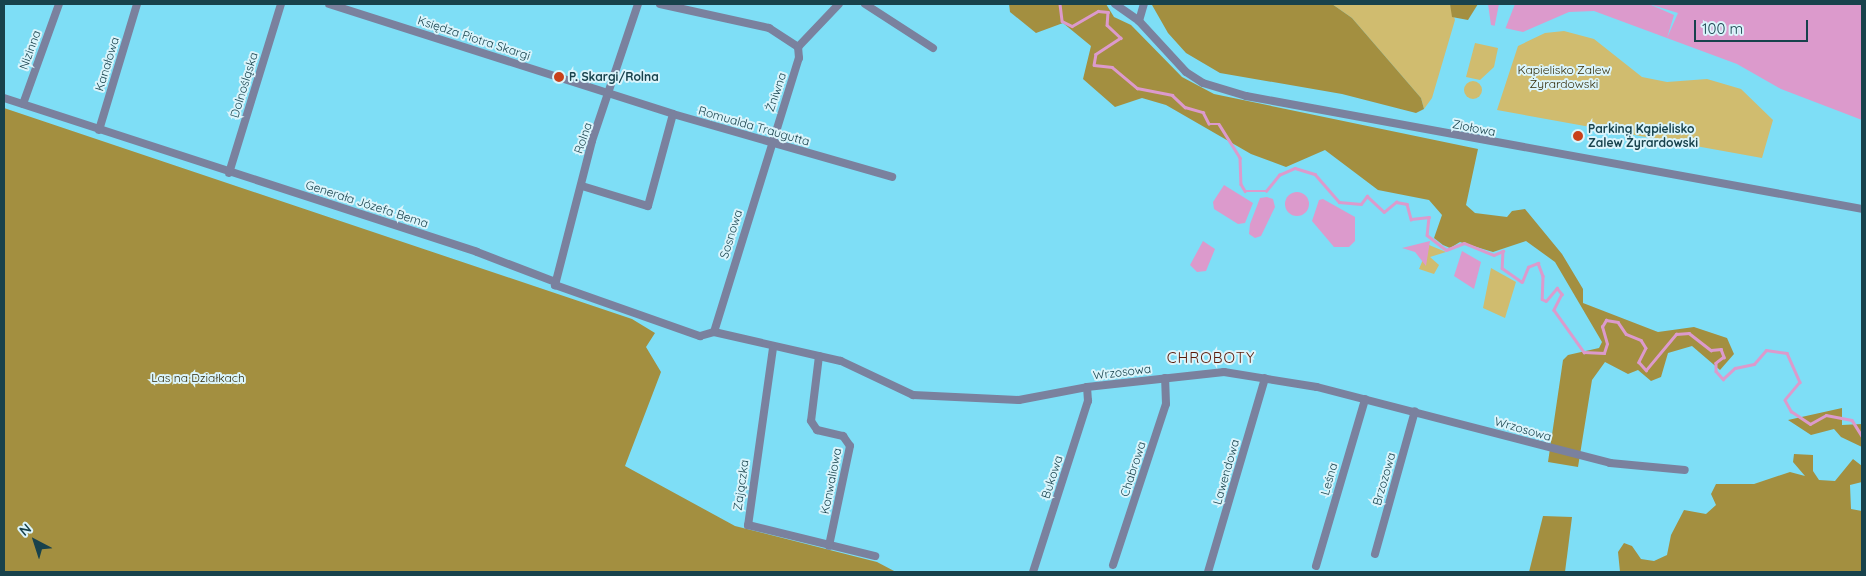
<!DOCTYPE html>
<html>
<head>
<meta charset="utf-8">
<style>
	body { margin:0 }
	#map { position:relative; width:1866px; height:576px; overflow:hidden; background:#7edef6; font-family:Quicksand,sans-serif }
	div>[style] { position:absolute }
	.green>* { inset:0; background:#d0bc6f }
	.round { border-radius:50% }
	.forest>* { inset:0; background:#a38f40 }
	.water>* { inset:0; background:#dc9acc }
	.pier>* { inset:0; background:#7edef6 }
	.stream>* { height:2.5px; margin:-1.25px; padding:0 1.25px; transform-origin:1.25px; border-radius:1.25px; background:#dc9acc }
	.street>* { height:8px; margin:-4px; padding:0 4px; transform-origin:4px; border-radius:4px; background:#7a819e }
	.dots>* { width:14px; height:14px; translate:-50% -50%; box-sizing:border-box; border:2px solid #daf4fb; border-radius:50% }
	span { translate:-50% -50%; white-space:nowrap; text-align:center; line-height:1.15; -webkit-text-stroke:4px #daf4fb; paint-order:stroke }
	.street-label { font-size:12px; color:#18424c }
	.park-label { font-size:12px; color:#342c08 }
	.poi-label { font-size:12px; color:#18424c; font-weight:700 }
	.left { translate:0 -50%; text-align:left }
	.quarter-label { font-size:15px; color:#5c1a08; letter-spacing:1px }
	.frame { position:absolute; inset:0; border:5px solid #18424c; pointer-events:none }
	.north { position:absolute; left:10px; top:516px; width:50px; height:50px; -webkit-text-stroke:4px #daf4fb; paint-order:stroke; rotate:320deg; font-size:14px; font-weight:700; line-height:20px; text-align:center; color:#18424c }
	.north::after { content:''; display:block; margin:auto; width:18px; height:22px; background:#18424c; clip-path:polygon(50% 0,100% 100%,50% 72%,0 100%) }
	.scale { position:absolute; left:1694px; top:20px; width:114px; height:22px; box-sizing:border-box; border:2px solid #18424c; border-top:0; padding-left:6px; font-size:15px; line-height:18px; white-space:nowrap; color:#18424c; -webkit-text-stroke:4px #daf4fb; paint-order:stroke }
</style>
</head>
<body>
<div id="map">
	<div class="green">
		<div style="clip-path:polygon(1332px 4px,1450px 4px,1455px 20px,1432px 98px,1424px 109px,1421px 98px,1352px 18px)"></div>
		<div style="clip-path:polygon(1564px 31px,1594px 39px,1642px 77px,1667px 82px,1707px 79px,1741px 89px,1773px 120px,1762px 158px,1497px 110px,1518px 46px,1545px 33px)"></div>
		<div style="clip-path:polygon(1475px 43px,1498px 48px,1494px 67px,1480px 80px,1466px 77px)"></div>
		<div class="round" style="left:1464px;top:81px;width:18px;height:18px"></div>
		<div style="clip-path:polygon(1429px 245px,1446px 252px,1430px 257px,1439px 265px,1434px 274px,1419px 269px)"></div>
		<div style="clip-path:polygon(1491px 268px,1516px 282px,1505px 318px,1483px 308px)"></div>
	</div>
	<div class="forest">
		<div style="clip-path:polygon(1009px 4px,1106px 4px,1114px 17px,1131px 25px,1182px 77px,1214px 94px,1478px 149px,1466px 205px,1475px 213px,1507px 217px,1512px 211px,1525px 209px,1562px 254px,1583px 289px,1583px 303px,1658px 332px,1694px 327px,1727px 338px,1734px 354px,1720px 370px,1692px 346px,1668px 353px,1661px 377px,1651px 381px,1638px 370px,1628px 374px,1605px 362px,1592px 380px,1578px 467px,1548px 462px,1563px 360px,1568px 355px,1599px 348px,1602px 342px,1555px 262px,1526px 241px,1493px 252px,1460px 242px,1450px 248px,1443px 245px,1434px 238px,1442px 215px,1429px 200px,1378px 190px,1325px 150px,1286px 167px,1251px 154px,1166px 105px,1142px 98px,1115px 107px,1083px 79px,1091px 46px,1063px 23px,1036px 33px,1010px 12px)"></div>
		<div style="clip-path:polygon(1332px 4px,1352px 18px,1421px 98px,1424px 109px,1416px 113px,1342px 94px,1220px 73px,1186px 53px,1168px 33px,1152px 5px)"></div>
		<div style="clip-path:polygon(1450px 4px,1478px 4px,1468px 20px,1452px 17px)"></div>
		<div style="clip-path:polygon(4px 108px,632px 319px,655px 333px,646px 347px,661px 372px,625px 466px,735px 526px,877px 562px,896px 572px,4px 572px)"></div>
		<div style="clip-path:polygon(1842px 408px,1842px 425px,1862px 424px,1862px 447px,1841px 437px,1834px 429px,1811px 435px,1788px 420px)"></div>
		<div style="clip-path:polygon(1794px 454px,1813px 455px,1813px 471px,1819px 480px,1835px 481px,1853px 459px,1862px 466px,1862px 482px,1850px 485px,1851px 509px,1862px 511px,1862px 572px,1620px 572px,1618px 552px,1624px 543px,1632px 546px,1641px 559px,1654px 561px,1667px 555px,1671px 535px,1684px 510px,1706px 514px,1716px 505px,1711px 494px,1716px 484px,1754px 484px,1790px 472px,1805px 476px,1793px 462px)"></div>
		<div style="clip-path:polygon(1543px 516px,1572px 517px,1565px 572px,1529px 572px)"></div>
	</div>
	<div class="water">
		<div style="clip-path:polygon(1488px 4px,1862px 4px,1862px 120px,1781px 89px,1737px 64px,1594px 11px,1569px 12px,1523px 32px,1491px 25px)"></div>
		<div style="clip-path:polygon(1224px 185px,1253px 203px,1245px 223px,1238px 224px,1214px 209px,1213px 202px)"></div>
		<div class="round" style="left:1285px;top:192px;width:24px;height:24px"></div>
		<div style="clip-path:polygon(1267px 197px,1273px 199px,1275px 207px,1261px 236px,1255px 238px,1249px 234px,1250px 224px,1260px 198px)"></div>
		<div style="clip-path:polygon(1323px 199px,1355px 217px,1355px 241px,1349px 247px,1334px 247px,1312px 221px,1319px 200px)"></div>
		<div style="clip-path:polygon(1203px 241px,1215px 249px,1206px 271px,1197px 272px,1190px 265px)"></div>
		<div style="clip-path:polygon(1430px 241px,1426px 266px,1415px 252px,1402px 248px)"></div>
		<div style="clip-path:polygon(1462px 251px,1481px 262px,1474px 289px,1454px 276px)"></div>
	</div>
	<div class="pier">
		<div style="clip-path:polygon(1499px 4px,1515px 4px,1504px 32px,1494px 29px)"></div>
		<div style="clip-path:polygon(1649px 4px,1678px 13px,1667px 38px,1674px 15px)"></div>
	</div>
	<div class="stream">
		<div style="left:1060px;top:4px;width:17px;rotate:83deg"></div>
		<div style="left:1062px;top:21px;width:11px;rotate:27deg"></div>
		<div style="left:1072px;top:26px;width:30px;rotate:-30deg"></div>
		<div style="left:1098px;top:11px;width:10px;rotate:6deg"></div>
		<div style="left:1108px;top:12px;width:13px;rotate:94deg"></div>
		<div style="left:1107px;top:25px;width:19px;rotate:43deg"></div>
		<div style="left:1121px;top:38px;width:30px;rotate:147deg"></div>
		<div style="left:1096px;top:54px;width:11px;rotate:100deg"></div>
		<div style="left:1094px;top:65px;width:18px;rotate:6deg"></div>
		<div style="left:1112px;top:67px;width:33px;rotate:40deg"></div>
		<div style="left:1137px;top:88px;width:36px;rotate:11deg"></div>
		<div style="left:1172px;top:95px;width:18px;rotate:43deg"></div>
		<div style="left:1185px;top:107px;width:19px;rotate:16deg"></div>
		<div style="left:1203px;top:112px;width:13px;rotate:63deg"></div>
		<div style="left:1209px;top:124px;width:10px"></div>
		<div style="left:1219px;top:124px;width:40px;rotate:58deg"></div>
		<div style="left:1240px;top:158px;width:26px;rotate:88deg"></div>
		<div style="left:1241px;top:184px;width:8px;rotate:60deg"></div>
		<div style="left:1245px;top:191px;width:21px"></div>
		<div style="left:1266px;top:191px;width:21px;rotate:-51deg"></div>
		<div style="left:1279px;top:175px;width:17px;rotate:-24deg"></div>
		<div style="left:1295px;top:168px;width:21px;rotate:17deg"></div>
		<div style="left:1315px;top:174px;width:37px;rotate:49deg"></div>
		<div style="left:1339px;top:202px;width:22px;rotate:5deg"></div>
		<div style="left:1361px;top:204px;width:10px;rotate:-53deg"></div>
		<div style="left:1367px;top:196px;width:23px;rotate:43deg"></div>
		<div style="left:1384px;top:212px;width:16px;rotate:-40deg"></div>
		<div style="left:1396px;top:202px;width:11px;rotate:10deg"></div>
		<div style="left:1407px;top:204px;width:16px;rotate:75deg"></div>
		<div style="left:1411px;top:219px;width:18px;rotate:-6deg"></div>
		<div style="left:1429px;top:217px;width:18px;rotate:96deg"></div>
		<div style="left:1427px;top:235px;width:24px;rotate:38deg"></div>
		<div style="left:1446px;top:250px;width:19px;rotate:-21deg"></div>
		<div style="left:1464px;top:243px;width:32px;rotate:22deg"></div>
		<div style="left:1494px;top:255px;width:10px;rotate:-24deg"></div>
		<div style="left:1503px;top:251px;width:17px;rotate:93deg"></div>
		<div style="left:1502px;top:268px;width:24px;rotate:35deg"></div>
		<div style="left:1522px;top:282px;width:16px;rotate:-68deg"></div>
		<div style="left:1528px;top:267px;width:11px;rotate:-22deg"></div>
		<div style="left:1538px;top:263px;width:14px;rotate:69deg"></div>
		<div style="left:1543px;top:276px;width:23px;rotate:92deg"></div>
		<div style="left:1542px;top:299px;width:4px;rotate:27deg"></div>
		<div style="left:1546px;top:301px;width:17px;rotate:-50deg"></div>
		<div style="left:1557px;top:288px;width:8px;rotate:50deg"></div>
		<div style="left:1562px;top:294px;width:18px;rotate:117deg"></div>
		<div style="left:1554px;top:310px;width:52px;rotate:54.5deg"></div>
		<div style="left:1584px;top:352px;width:20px;rotate:3deg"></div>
		<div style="left:1604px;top:353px;width:9px;rotate:-72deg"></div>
		<div style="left:1607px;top:344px;width:18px;rotate:-106deg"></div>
		<div style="left:1602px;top:327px;width:8px;rotate:-60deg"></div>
		<div style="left:1606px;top:320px;width:12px;rotate:9deg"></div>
		<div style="left:1618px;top:322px;width:14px;rotate:56deg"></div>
		<div style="left:1626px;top:334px;width:16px;rotate:22deg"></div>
		<div style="left:1641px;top:340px;width:9px;rotate:58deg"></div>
		<div style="left:1646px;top:348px;width:16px;rotate:117deg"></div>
		<div style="left:1639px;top:362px;width:11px;rotate:49deg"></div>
		<div style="left:1646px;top:370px;width:47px;rotate:-50.2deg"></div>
		<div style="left:1676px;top:334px;width:13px;rotate:-4deg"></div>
		<div style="left:1689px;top:333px;width:28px;rotate:38deg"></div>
		<div style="left:1711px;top:350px;width:10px;rotate:-6deg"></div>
		<div style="left:1721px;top:349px;width:9px;rotate:69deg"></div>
		<div style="left:1724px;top:357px;width:10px;rotate:143deg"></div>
		<div style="left:1716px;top:363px;width:8px;rotate:90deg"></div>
		<div style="left:1716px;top:371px;width:11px;rotate:49deg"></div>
		<div style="left:1723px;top:379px;width:16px;rotate:-43deg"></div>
		<div style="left:1735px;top:368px;width:19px;rotate:-12deg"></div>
		<div style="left:1754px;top:364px;width:18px;rotate:-49deg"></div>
		<div style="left:1766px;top:350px;width:21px;rotate:8deg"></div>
		<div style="left:1787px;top:353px;width:32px;rotate:66deg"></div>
		<div style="left:1800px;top:382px;width:23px;rotate:130deg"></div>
		<div style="left:1785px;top:400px;width:13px;rotate:61deg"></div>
		<div style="left:1791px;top:411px;width:23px;rotate:34deg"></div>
		<div style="left:1810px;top:424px;width:18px;rotate:-29deg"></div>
		<div style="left:1826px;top:415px;width:26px;rotate:11deg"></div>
		<div style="left:1852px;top:420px;width:19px;rotate:58deg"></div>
	</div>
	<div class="street">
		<div style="left:329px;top:4px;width:361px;rotate:17.7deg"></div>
		<div style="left:673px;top:114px;width:228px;rotate:16deg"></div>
		<div style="left:638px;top:4px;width:145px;rotate:108.6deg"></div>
		<div style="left:592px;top:141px;width:149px;rotate:104.4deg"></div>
		<div style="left:555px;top:285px;width:154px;rotate:19.4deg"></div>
		<div style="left:700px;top:336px;width:15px;rotate:-16deg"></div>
		<div style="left:660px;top:4px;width:112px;rotate:12.4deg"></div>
		<div style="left:769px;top:28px;width:35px;rotate:33deg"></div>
		<div style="left:865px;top:4px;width:81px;rotate:32.9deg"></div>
		<div style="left:1115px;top:4px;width:29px;rotate:35deg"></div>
		<div style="left:1139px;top:21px;width:69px;rotate:47.3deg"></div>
		<div style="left:1186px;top:72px;width:20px;rotate:33deg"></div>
		<div style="left:1203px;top:83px;width:45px;rotate:16.8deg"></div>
		<div style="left:1246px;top:96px;width:626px;rotate:10.39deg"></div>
		<div style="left:1139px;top:21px;width:18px;rotate:-74deg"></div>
		<div style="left:798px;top:47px;width:59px;rotate:-46.4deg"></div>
		<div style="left:4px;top:98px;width:497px;rotate:18deg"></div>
		<div style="left:477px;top:252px;width:84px;rotate:21deg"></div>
		<div style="left:23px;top:104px;width:106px;rotate:-70.2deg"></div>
		<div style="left:99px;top:130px;width:132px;rotate:-73.2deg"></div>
		<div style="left:229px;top:173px;width:177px;rotate:-72.9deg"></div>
		<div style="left:582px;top:186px;width:69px;rotate:16.9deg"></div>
		<div style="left:648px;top:206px;width:95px;rotate:-74.8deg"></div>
		<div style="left:714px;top:332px;width:130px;rotate:12.9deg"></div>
		<div style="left:841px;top:361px;width:80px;rotate:25.3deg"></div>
		<div style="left:913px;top:395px;width:106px;rotate:2.7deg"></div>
		<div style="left:1019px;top:400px;width:69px;rotate:-10.8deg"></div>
		<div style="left:1087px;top:387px;width:138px;rotate:-6.2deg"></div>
		<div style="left:1224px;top:372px;width:94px;rotate:9.2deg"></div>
		<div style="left:1317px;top:387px;width:303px;rotate:14.5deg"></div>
		<div style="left:1610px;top:463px;width:75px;rotate:5.3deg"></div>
		<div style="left:714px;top:332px;width:287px;rotate:-72.8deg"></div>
		<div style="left:799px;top:58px;width:11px;rotate:-95deg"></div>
		<div style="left:773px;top:348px;width:179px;rotate:98deg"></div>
		<div style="left:748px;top:525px;width:131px;rotate:13.7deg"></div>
		<div style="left:819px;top:356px;width:65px;rotate:97deg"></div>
		<div style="left:811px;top:421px;width:11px;rotate:56deg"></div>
		<div style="left:817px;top:430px;width:27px;rotate:13deg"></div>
		<div style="left:843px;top:436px;width:12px;rotate:55deg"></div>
		<div style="left:850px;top:446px;width:102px;rotate:101.9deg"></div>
		<div style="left:1375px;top:554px;width:148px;rotate:-74.4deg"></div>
		<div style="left:1113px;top:565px;width:169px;rotate:-71.8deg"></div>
		<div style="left:1166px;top:404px;width:26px;rotate:-92deg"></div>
		<div style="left:1316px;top:566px;width:174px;rotate:-73.6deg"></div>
		<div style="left:1033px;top:572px;width:180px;rotate:-72.2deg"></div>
		<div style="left:1088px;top:401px;width:14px;rotate:-94deg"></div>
		<div style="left:1208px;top:572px;width:202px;rotate:-73.6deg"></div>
	</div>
	<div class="dots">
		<div style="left:559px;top:77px;background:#c9401a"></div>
		<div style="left:1578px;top:136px;background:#c9401a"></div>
	</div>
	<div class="street-label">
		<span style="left:474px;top:38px;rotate:18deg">Księdza Piotra Skargi</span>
		<span style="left:30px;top:50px;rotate:-70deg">Nizinna</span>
		<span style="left:107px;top:64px;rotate:-73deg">Kanałowa</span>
		<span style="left:244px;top:85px;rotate:-73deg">Dolnośląska</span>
		<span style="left:776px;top:92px;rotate:-71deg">Żniwna</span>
		<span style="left:754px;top:126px;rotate:16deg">Romualda Traugutta</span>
		<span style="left:1474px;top:128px;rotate:11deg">Ziołowa</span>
		<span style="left:583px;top:138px;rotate:-71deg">Rolna</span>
		<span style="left:367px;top:204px;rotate:18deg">Generała Józefa Bema</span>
		<span style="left:731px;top:234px;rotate:-73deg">Sosnowa</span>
		<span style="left:1122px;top:372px;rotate:-7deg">Wrzosowa</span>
		<span style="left:1523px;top:429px;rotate:16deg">Wrzosowa</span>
		<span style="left:1133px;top:469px;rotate:-72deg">Chabrowa</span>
		<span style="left:1226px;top:472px;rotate:-74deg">Lawendowa</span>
		<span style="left:1052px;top:477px;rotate:-72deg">Bukowa</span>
		<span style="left:1329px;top:479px;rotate:-74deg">Leśna</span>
		<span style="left:1384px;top:479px;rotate:-74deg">Brzozowa</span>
		<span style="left:831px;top:481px;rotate:-79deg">Konwaliowa</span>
		<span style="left:741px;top:485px;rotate:-82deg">Zajączka</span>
	</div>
	<div class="park-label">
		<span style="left:1564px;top:77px">Kapielisko Zalew<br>Żyrardowski</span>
		<span style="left:198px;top:378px">Las na Działkach</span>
	</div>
	<div class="poi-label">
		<span class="left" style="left:569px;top:77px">P. Skargi/Rolna</span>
		<span class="left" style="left:1588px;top:136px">Parking Kąpielisko<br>Zalew Żyrardowski</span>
	</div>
	<div class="quarter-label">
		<span style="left:1211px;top:358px">CHROBOTY</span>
	</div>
	<div class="frame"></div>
	<div class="north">N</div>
	<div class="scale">100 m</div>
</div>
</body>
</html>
